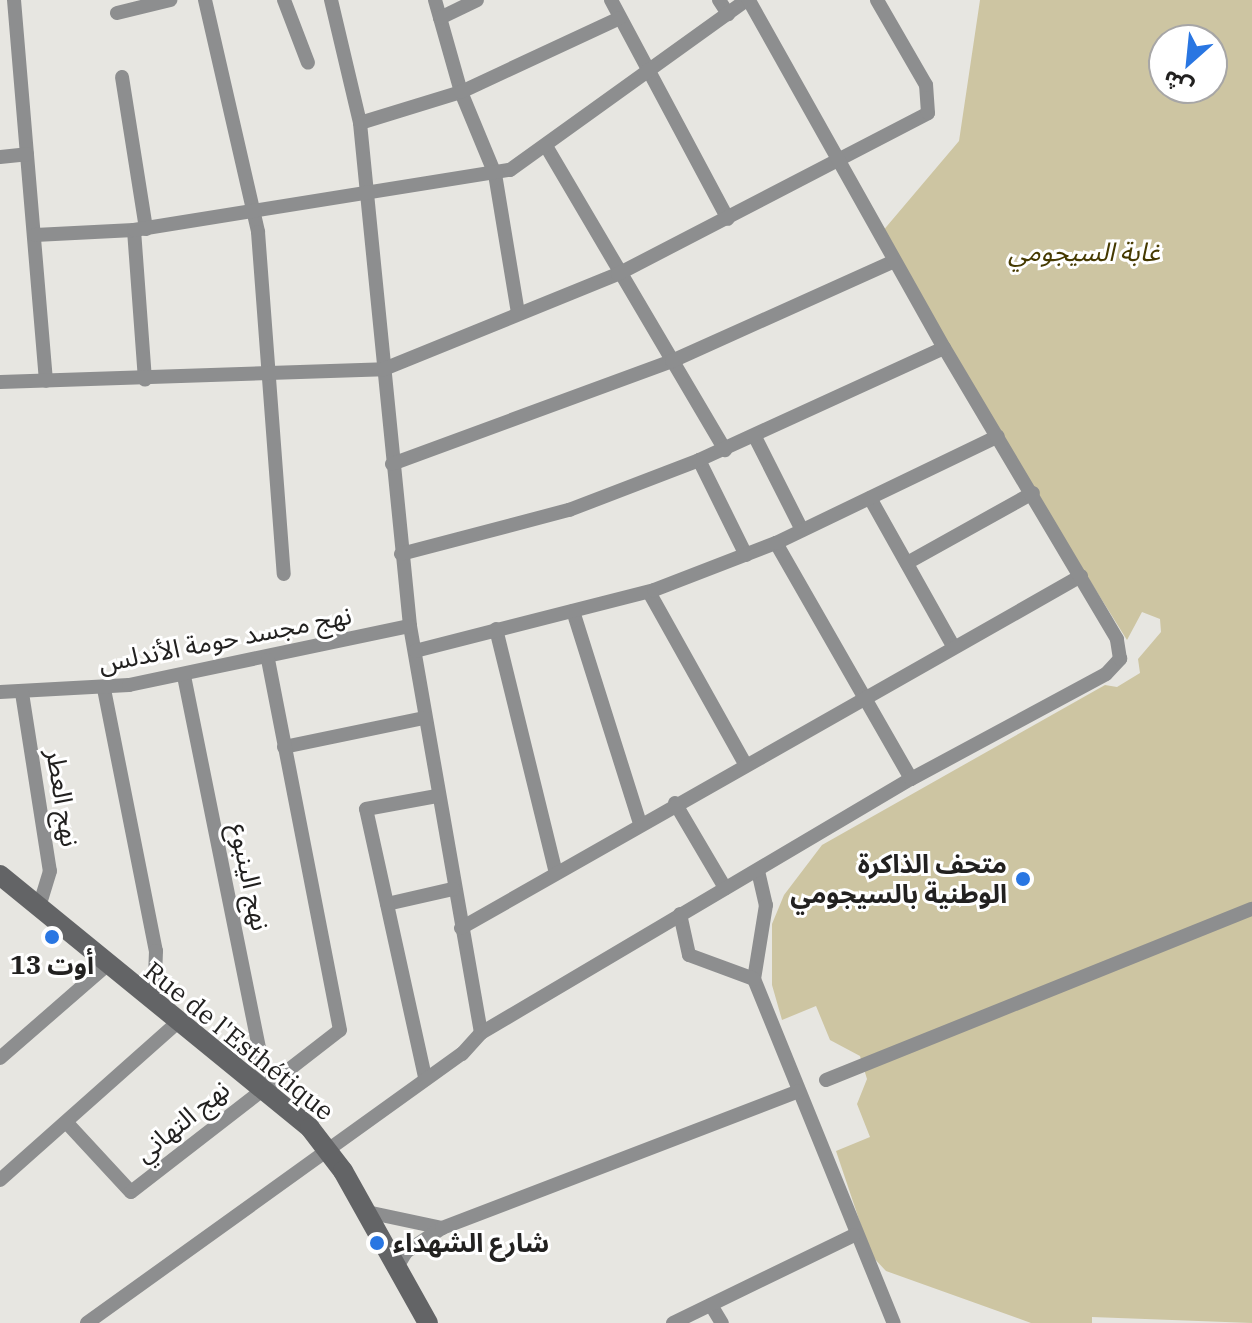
<!DOCTYPE html>
<html>
<head>
<meta charset="utf-8">
<style>
	body { margin:0 }
	#map { position:relative; width:1252px; height:1323px; overflow:hidden; background:#e7e6e1; font-family:"IBM Plex Serif","Noto Sans Arabic",serif }
	div>[style] { position:absolute }
	.green>* { inset:0; background:#cdc5a2 }
	.street>* { height:14px; margin:-7px; padding:0 7px; transform-origin:7px; border-radius:7px; background:#8d8e8f }
	.secondary>* { height:20px; margin:-10px; padding:0 10px; transform-origin:10px; border-radius:10px; background:#636466 }
	.dots>* { width:22px; height:22px; translate:-50% -50%; box-sizing:border-box; border:4px solid #fff; border-radius:50% }
	span { translate:-50% -50%; white-space:nowrap; text-align:center; line-height:1.15; -webkit-text-stroke:6px #fff; paint-order:stroke }
	.park-label { font-size:26px; color:#453900; font-style:italic }
	.street-label { font-size:26px; color:#222120 }
	.poi-label { font-size:26px; color:#222120; font-weight:700 }
	.right { translate:-100% -50%; text-align:right }
	.left { translate:0 -50%; text-align:left }
	.north { position:absolute; left:1148px; top:24px; width:80px; height:80px; box-sizing:border-box; background:#fff; border:2px solid #a7a6a6; border-radius:50%; rotate:207deg; font-size:22px; font-weight:700; line-height:32px; text-align:center; color:#222120 }
	.north::after { content:''; display:block; margin:auto; width:28px; height:36px; background:#2976e2; clip-path:polygon(50% 0,100% 100%,50% 72%,0 100%) }
</style>
</head>
<body>
<div id="map">
	<div class="green">
		<div style="clip-path:polygon(evenodd,980px 0,1252px 0,1252px 1323px,1092px 1317px,1092px 1323px,1031px 1323px,886px 1271px,871px 1255px,836px 1151px,870px 1137px,857px 1104px,867px 1079px,860px 1056px,830px 1040px,816px 1006px,782px 1020px,772px 985px,772px 924px,784px 895px,822px 845px,1105px 685px,1117px 687px,1140px 673px,1138px 659px,1161px 632px,1160px 619px,1142px 612px,1127px 640px,876px 239px,959px 141px,980px 0,1164px 40px,1212px 40px,1212px 88px,1164px 88px,1164px 40px)"></div>
	</div>
	<div class="street">
		<div style="left:14px;top:0;width:382px;rotate:85.2deg"></div>
		<div style="left:205px;top:0;width:238px;rotate:77.1deg"></div>
		<div style="left:258px;top:232px;width:343px;rotate:85.7deg"></div>
		<div style="left:284px;top:0;width:67px;rotate:69.1deg"></div>
		<div style="left:331px;top:0;width:126px;rotate:76.7deg"></div>
		<div style="left:360px;top:123px;width:505px;rotate:84.32deg"></div>
		<div style="left:410px;top:626px;width:413px;rotate:80.1deg"></div>
		<div style="left:435px;top:0;width:96px;rotate:74.2deg"></div>
		<div style="left:461px;top:92px;width:89px;rotate:67.5deg"></div>
		<div style="left:495px;top:174px;width:141px;rotate:80.6deg"></div>
		<div style="left:611px;top:0;width:248px;rotate:61.9deg"></div>
		<div style="left:719px;top:0;width:17px;rotate:57deg"></div>
		<div style="left:117px;top:13px;width:55px;rotate:-13.8deg"></div>
		<div style="left:440px;top:18px;width:41px;rotate:-25.9deg"></div>
		<div style="left:122px;top:77px;width:154px;rotate:81deg"></div>
		<div style="left:360px;top:123px;width:106px;rotate:-17.1deg"></div>
		<div style="left:461px;top:92px;width:175px;rotate:-25deg"></div>
		<div style="left:546px;top:146px;width:353px;rotate:59.5deg"></div>
		<div style="left:0;top:157px;width:27px;rotate:-6deg"></div>
		<div style="left:134px;top:230px;width:150px;rotate:85.8deg"></div>
		<div style="left:35px;top:235px;width:99px;rotate:-2.9deg"></div>
		<div style="left:134px;top:230px;width:381px;rotate:-9.1deg"></div>
		<div style="left:510px;top:170px;width:292px;rotate:-35.7deg"></div>
		<div style="left:0;top:382px;width:384px;rotate:-1.9deg"></div>
		<div style="left:384px;top:369px;width:253px;rotate:-22.1deg"></div>
		<div style="left:618px;top:274px;width:349px;rotate:-27.4deg"></div>
		<div style="left:928px;top:113px;width:28px;rotate:-94deg"></div>
		<div style="left:926px;top:85px;width:98px;rotate:-120deg"></div>
		<div style="left:755px;top:437px;width:104px;rotate:63.2deg"></div>
		<div style="left:699px;top:460px;width:106px;rotate:63.7deg"></div>
		<div style="left:392px;top:464px;width:298px;rotate:-20.2deg"></div>
		<div style="left:672px;top:361px;width:243px;rotate:-24.2deg"></div>
		<div style="left:870px;top:498px;width:170px;rotate:60.7deg"></div>
		<div style="left:776px;top:543px;width:272px;rotate:60.2deg"></div>
		<div style="left:401px;top:554px;width:174px;rotate:-14.7deg"></div>
		<div style="left:569px;top:510px;width:139px;rotate:-21deg"></div>
		<div style="left:699px;top:460px;width:269px;rotate:-24.6deg"></div>
		<div style="left:907px;top:563px;width:144px;rotate:-29.1deg"></div>
		<div style="left:649px;top:592px;width:197px;rotate:60.8deg"></div>
		<div style="left:573px;top:611px;width:222px;rotate:72.5deg"></div>
		<div style="left:496px;top:629px;width:251px;rotate:76.2deg"></div>
		<div style="left:415px;top:651px;width:247px;rotate:-14.3deg"></div>
		<div style="left:654px;top:590px;width:131px;rotate:-21.1deg"></div>
		<div style="left:776px;top:543px;width:246px;rotate:-25.7deg"></div>
		<div style="left:184px;top:676px;width:396px;rotate:78.6deg"></div>
		<div style="left:262px;top:1064px;width:25px;rotate:95deg"></div>
		<div style="left:104px;top:689px;width:267px;rotate:78.8deg"></div>
		<div style="left:156px;top:951px;width:51px;rotate:92.2deg"></div>
		<div style="left:0;top:692px;width:129px;rotate:-3.1deg"></div>
		<div style="left:129px;top:685px;width:287px;rotate:-11.9deg"></div>
		<div style="left:22px;top:693px;width:180px;rotate:81.1deg"></div>
		<div style="left:50px;top:871px;width:39px;rotate:107deg"></div>
		<div style="left:284px;top:747px;width:143px;rotate:-11.7deg"></div>
		<div style="left:675px;top:803px;width:99px;rotate:59.5deg"></div>
		<div style="left:758px;top:871px;width:35px;rotate:77deg"></div>
		<div style="left:766px;top:905px;width:75px;rotate:99.2deg"></div>
		<div style="left:754px;top:979px;width:371px;rotate:67.9deg"></div>
		<div style="left:387px;top:904px;width:68px;rotate:-12.8deg"></div>
		<div style="left:680px;top:914px;width:42px;rotate:77.6deg"></div>
		<div style="left:689px;top:955px;width:69px;rotate:20.3deg"></div>
		<div style="left:461px;top:928px;width:713px;rotate:-29.59deg"></div>
		<div style="left:0;top:1058px;width:140px;rotate:-41deg"></div>
		<div style="left:425px;top:1077px;width:274px;rotate:-102.4deg"></div>
		<div style="left:366px;top:809px;width:72px;rotate:-10.4deg"></div>
		<div style="left:826px;top:1080px;width:459px;rotate:-21.9deg"></div>
		<div style="left:67px;top:1123px;width:94px;rotate:47.2deg"></div>
		<div style="left:131px;top:1192px;width:264px;rotate:-37.8deg"></div>
		<div style="left:340px;top:1030px;width:377px;rotate:-101deg"></div>
		<div style="left:0;top:1180px;width:238px;rotate:-41.6deg"></div>
		<div style="left:367px;top:1212px;width:77px;rotate:12deg"></div>
		<div style="left:397px;top:1267px;width:17px;rotate:-59deg"></div>
		<div style="left:406px;top:1252px;width:43px;rotate:-33.7deg"></div>
		<div style="left:442px;top:1228px;width:381px;rotate:-21deg"></div>
		<div style="left:711px;top:1305px;width:21px;rotate:59deg"></div>
		<div style="left:87px;top:1323px;width:462px;rotate:-35.7deg"></div>
		<div style="left:462px;top:1054px;width:28px;rotate:-48deg"></div>
		<div style="left:481px;top:1033px;width:499px;rotate:-30.6deg"></div>
		<div style="left:911px;top:779px;width:221px;rotate:-28.3deg"></div>
		<div style="left:1106px;top:674px;width:21px;rotate:-47deg"></div>
		<div style="left:1120px;top:659px;width:20px;rotate:-99deg"></div>
		<div style="left:1117px;top:639px;width:339px;rotate:-120.7deg"></div>
		<div style="left:944px;top:348px;width:399px;rotate:-119.3deg"></div>
		<div style="left:673px;top:1323px;width:201px;rotate:-25.9deg"></div>
	</div>
	<div class="secondary">
		<div style="left:0;top:875px;width:400px;rotate:39.2deg"></div>
		<div style="left:310px;top:1128px;width:54px;rotate:52.5deg"></div>
		<div style="left:343px;top:1171px;width:174px;rotate:60.8deg"></div>
	</div>
	<div class="dots">
		<div style="left:1023px;top:879px;background:#2976e2"></div>
		<div style="left:52px;top:937px;background:#2976e2"></div>
		<div style="left:377px;top:1243px;background:#2976e2"></div>
	</div>
	<div class="park-label">
		<span style="left:1084px;top:252px">غابة السيجومي</span>
	</div>
	<div class="street-label">
		<span style="left:225px;top:639px;rotate:-11deg">نهج مجسد حومة الأندلس</span>
		<span style="left:63px;top:798px;rotate:81deg">نهج العطر</span>
		<span style="left:250px;top:877px;rotate:78deg">نهج الينبوع</span>
		<span style="left:239px;top:1041px;rotate:39deg">Rue de l'Esthétique</span>
		<span style="left:182px;top:1121px;rotate:-39deg">نهج التهاني</span>
	</div>
	<div class="poi-label">
		<span class="right" style="left:1007px;top:879px">متحف الذاكرة<br>الوطنية بالسيجومي</span>
		<span style="left:52px;top:965px">13 أوت</span>
		<span class="left" style="left:393px;top:1243px">شارع الشهداء</span>
	</div>
	<div class="north">ش</div>
</div>
</body>
</html>
